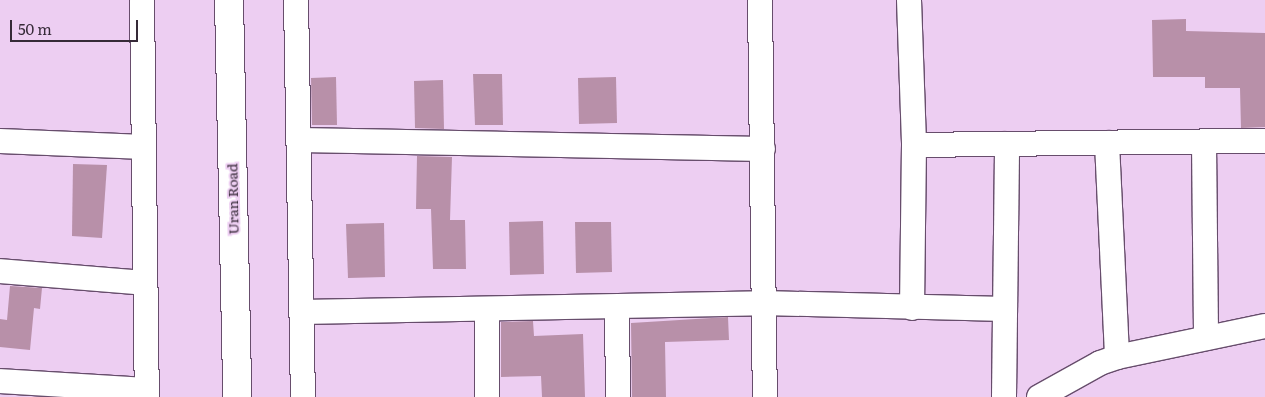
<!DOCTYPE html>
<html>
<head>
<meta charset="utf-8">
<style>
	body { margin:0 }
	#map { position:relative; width:1265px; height:397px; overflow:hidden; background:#edcef2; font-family:Literata,serif }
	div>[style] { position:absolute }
	.building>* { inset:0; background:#b890a9 }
	.roads { filter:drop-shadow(1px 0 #674d6c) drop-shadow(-1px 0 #674d6c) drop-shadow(0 1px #674d6c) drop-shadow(0 -1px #674d6c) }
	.minor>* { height:24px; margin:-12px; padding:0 12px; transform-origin:12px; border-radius:12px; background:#fff }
	.major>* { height:28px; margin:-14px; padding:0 14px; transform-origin:14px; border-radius:14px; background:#fff }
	span { translate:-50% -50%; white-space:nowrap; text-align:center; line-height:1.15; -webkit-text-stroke:4px #edcef2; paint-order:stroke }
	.street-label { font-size:14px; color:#362a38 }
	.scale { position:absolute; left:10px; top:20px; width:128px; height:22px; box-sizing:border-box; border:2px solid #362a38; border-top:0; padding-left:6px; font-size:15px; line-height:18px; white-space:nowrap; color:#362a38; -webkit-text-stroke:4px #edcef2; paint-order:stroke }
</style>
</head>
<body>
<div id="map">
	<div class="building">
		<div style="clip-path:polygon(1186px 19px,1186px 31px,1265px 33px,1265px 127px,1241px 128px,1240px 88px,1205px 88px,1205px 77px,1153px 77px,1152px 20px)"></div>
		<div style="clip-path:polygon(473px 74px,502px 74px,503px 125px,475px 125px)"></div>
		<div style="clip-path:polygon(336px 77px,337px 125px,312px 125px,311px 78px)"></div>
		<div style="clip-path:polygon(616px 77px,617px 123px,579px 124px,578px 78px)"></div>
		<div style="clip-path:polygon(443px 80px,444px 129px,415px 128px,414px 81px)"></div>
		<div style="clip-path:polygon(417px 156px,452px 157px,450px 220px,465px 220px,466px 269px,433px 269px,431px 209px,416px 209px)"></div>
		<div style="clip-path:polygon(73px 164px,107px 165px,102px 238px,72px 236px)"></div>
		<div style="clip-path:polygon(543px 221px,544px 274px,510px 275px,509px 222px)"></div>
		<div style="clip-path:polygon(575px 222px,611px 222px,612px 272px,576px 273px)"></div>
		<div style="clip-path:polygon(384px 223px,385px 277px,348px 278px,346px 224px)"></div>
		<div style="clip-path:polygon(10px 286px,42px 288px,40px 309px,34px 308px,30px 350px,0 347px,0 319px,7px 320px)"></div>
		<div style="clip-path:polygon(728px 317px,729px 340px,665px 342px,666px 397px,632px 397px,631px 323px)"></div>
		<div style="clip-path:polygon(533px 321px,534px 336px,583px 334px,585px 397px,542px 397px,541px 376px,501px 377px,501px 322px)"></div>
	</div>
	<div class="roads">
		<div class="minor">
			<div style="left:142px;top:0;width:397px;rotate:89.3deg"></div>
			<div style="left:296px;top:0;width:397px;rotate:89deg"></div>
			<div style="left:760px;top:0;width:397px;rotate:89.3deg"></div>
			<div style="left:909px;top:0;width:145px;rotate:88deg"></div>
			<div style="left:914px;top:145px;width:163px;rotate:90.7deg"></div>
			<div style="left:300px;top:140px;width:463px;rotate:1.1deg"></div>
			<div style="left:0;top:141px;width:144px;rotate:2.4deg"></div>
			<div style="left:1204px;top:142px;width:196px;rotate:89.4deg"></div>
			<div style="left:1107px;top:143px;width:214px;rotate:87.3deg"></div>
			<div style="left:914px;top:145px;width:351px;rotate:-0.7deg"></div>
			<div style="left:0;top:271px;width:145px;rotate:4.7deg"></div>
			<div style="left:617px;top:307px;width:90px;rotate:89.4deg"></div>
			<div style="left:487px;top:309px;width:88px;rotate:90deg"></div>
			<div style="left:301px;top:312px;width:462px;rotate:-1.1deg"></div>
			<div style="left:763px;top:303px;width:242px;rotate:1.4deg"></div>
			<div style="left:0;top:381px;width:147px;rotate:3.5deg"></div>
			<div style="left:1004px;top:397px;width:253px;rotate:-89.3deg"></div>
			<div style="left:1039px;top:397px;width:70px;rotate:-29.1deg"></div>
			<div style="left:1100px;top:363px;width:18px;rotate:-19deg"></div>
			<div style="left:1117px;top:357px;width:151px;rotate:-11.8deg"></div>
		</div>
		<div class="major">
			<div style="left:229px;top:0;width:397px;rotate:88.8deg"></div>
		</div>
	</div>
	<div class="street-label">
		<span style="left:232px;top:199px;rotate:-91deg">Uran Road</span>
	</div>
	<div class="scale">50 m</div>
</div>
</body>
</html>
